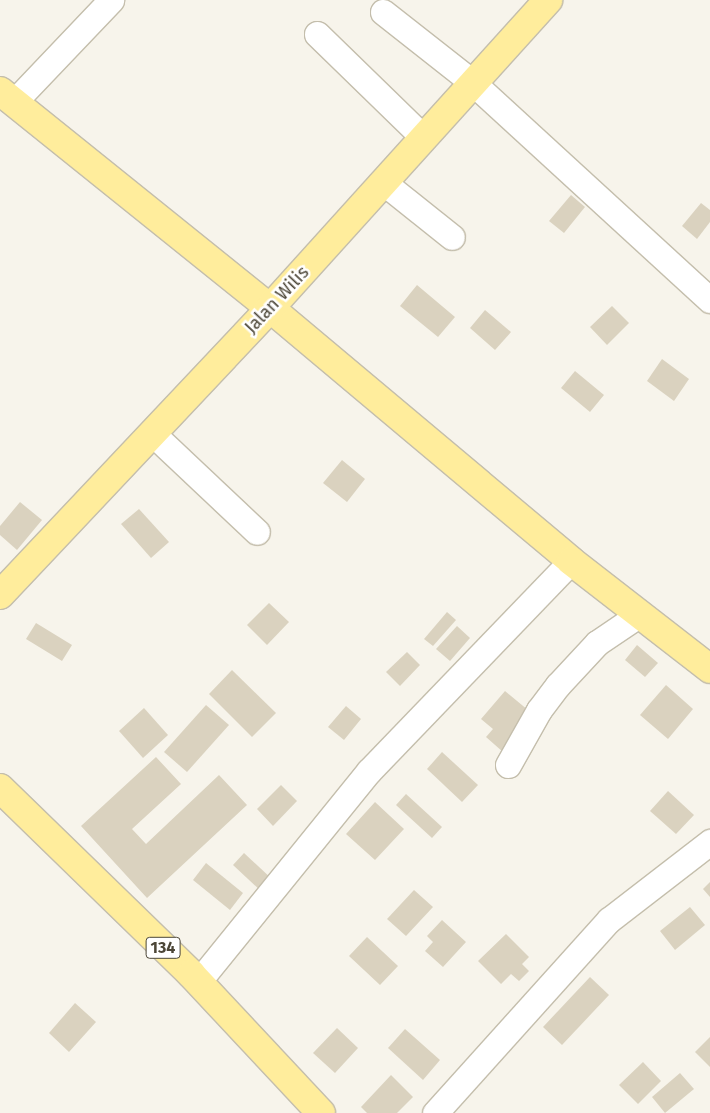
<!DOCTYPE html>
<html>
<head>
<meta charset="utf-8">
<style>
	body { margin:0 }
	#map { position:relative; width:710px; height:1113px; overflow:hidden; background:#f7f4eb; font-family:"Fira Sans",sans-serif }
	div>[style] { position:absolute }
	.building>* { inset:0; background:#dad2bf }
	.roads { filter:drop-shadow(1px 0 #c4beac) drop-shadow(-1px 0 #c4beac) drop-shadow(0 1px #c4beac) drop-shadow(0 -1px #c4beac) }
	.minor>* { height:25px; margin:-12.5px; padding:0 12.5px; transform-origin:12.5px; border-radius:12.5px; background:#fff }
	.major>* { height:28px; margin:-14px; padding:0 14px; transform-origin:14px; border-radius:14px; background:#ffed9c }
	span { translate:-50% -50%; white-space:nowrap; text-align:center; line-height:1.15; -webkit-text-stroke:5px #fff; paint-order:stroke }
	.shield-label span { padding:1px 4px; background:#fff; border:1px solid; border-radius:4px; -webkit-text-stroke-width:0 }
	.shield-label { font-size:16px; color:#4c4637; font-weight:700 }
	.street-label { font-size:18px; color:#4c4637 }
</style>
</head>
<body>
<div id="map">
	<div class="building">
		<div style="clip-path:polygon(571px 195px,585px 207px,564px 233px,549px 221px)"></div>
		<div style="clip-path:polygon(701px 203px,710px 210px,710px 222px,697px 239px,682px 226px)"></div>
		<div style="clip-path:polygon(417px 285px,455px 317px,438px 337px,400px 306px)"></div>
		<div style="clip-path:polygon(612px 306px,629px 323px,607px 345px,590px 327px)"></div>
		<div style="clip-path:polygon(485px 310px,511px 332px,495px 350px,470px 328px)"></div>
		<div style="clip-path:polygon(662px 359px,689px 379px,674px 401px,647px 381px)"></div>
		<div style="clip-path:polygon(575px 371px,604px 395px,590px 412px,561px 388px)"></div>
		<div style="clip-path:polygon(342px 460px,365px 479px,347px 502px,323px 483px)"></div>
		<div style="clip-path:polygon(20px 502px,42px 520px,17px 550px,0 535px,0 526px)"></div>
		<div style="clip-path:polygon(139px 509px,169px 542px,151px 558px,121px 524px)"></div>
		<div style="clip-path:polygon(269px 603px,289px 622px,267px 645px,247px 625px)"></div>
		<div style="clip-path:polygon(447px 612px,456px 620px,433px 646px,424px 639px)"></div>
		<div style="clip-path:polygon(36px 623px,72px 645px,62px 661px,26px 639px)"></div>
		<div style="clip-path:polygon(457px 626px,470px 638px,450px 661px,436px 649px)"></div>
		<div style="clip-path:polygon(637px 645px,658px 663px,645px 677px,625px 660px)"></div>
		<div style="clip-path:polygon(407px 652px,420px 665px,400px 686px,386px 672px)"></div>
		<div style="clip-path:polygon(232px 670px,276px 713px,252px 737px,209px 694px)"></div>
		<div style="clip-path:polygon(666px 685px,693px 709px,668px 739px,640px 715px)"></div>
		<div style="clip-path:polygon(505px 691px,534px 715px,503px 752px,486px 737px,493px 729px,481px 719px)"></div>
		<div style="clip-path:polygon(206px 705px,229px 725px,187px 772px,164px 752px)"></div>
		<div style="clip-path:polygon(346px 706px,361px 719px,344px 740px,328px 727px)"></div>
		<div style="clip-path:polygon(144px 708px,168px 735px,143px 758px,119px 731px)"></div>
		<div style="clip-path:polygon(442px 752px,478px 785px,462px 802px,427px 769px)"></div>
		<div style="clip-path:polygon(156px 757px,181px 784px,132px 829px,146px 844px,219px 775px,247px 805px,147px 898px,81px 826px)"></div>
		<div style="clip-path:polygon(281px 785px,297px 801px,273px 826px,257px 809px)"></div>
		<div style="clip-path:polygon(668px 791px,694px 815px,676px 834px,650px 811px)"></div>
		<div style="clip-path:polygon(406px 794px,442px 827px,432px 838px,396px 805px)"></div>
		<div style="clip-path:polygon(375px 802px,404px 829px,375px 860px,346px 834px)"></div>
		<div style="clip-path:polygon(244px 853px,273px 880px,262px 892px,233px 865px)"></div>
		<div style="clip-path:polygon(206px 863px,243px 893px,230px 910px,193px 880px)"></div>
		<div style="clip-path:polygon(710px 882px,710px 897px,703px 889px)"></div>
		<div style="clip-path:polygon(414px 890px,433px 907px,406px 936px,387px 919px)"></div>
		<div style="clip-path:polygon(690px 907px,705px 925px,675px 950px,660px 931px)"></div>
		<div style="clip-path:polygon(442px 920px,466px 942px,443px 967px,425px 951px,433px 942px,427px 936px)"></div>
		<div style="clip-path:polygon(506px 934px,529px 957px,522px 964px,529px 971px,519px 981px,511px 974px,501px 984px,478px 961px)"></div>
		<div style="clip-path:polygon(367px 937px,398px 966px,380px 985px,349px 956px)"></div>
		<div style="clip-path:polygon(590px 977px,609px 995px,562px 1045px,543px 1027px)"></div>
		<div style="clip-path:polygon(75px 1003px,96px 1022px,69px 1052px,49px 1033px)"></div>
		<div style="clip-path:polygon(337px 1028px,358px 1048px,335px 1073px,313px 1053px)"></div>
		<div style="clip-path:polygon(405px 1029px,440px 1060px,423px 1080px,388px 1048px)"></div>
		<div style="clip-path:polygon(710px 1037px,710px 1067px,695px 1052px)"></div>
		<div style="clip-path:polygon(643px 1062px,661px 1081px,638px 1104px,619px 1085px)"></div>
		<div style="clip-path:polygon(680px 1073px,694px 1089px,665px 1113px,652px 1097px)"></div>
		<div style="clip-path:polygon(391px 1075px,413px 1097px,397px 1113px,367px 1113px,361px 1107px)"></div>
	</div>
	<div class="roads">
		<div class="minor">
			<div style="left:383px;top:12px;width:113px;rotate:38.2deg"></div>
			<div style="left:472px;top:82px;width:323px;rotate:42.5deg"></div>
			<div style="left:317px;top:34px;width:148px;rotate:44.2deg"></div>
			<div style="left:14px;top:102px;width:141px;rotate:-46.4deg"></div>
			<div style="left:383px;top:182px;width:88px;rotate:38.6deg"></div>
			<div style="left:152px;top:433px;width:144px;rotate:43.3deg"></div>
			<div style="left:508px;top:765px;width:63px;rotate:-60.6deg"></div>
			<div style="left:539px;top:710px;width:31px;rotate:-53deg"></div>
			<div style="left:558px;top:685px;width:57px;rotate:-47.1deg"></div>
			<div style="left:597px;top:643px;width:52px;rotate:-34deg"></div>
			<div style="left:198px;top:982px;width:272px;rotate:-51deg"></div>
			<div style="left:369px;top:771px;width:291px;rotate:-46.1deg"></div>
			<div style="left:435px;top:1113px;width:260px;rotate:-48deg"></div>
			<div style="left:609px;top:920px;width:128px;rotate:-37.7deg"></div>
		</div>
		<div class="major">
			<div style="left:0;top:91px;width:346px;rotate:38.8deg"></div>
			<div style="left:270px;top:308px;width:393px;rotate:40deg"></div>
			<div style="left:571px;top:561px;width:176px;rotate:37.8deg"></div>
			<div style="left:0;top:595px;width:394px;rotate:-46.7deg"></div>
			<div style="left:270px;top:308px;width:415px;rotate:-47.9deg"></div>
			<div style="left:0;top:788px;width:267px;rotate:44.2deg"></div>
			<div style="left:191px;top:974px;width:190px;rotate:46.9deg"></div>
		</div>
	</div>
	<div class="shield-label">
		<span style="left:163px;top:948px">134</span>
	</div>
	<div class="street-label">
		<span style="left:277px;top:300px;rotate:-47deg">Jalan Wilis</span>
	</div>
</div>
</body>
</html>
